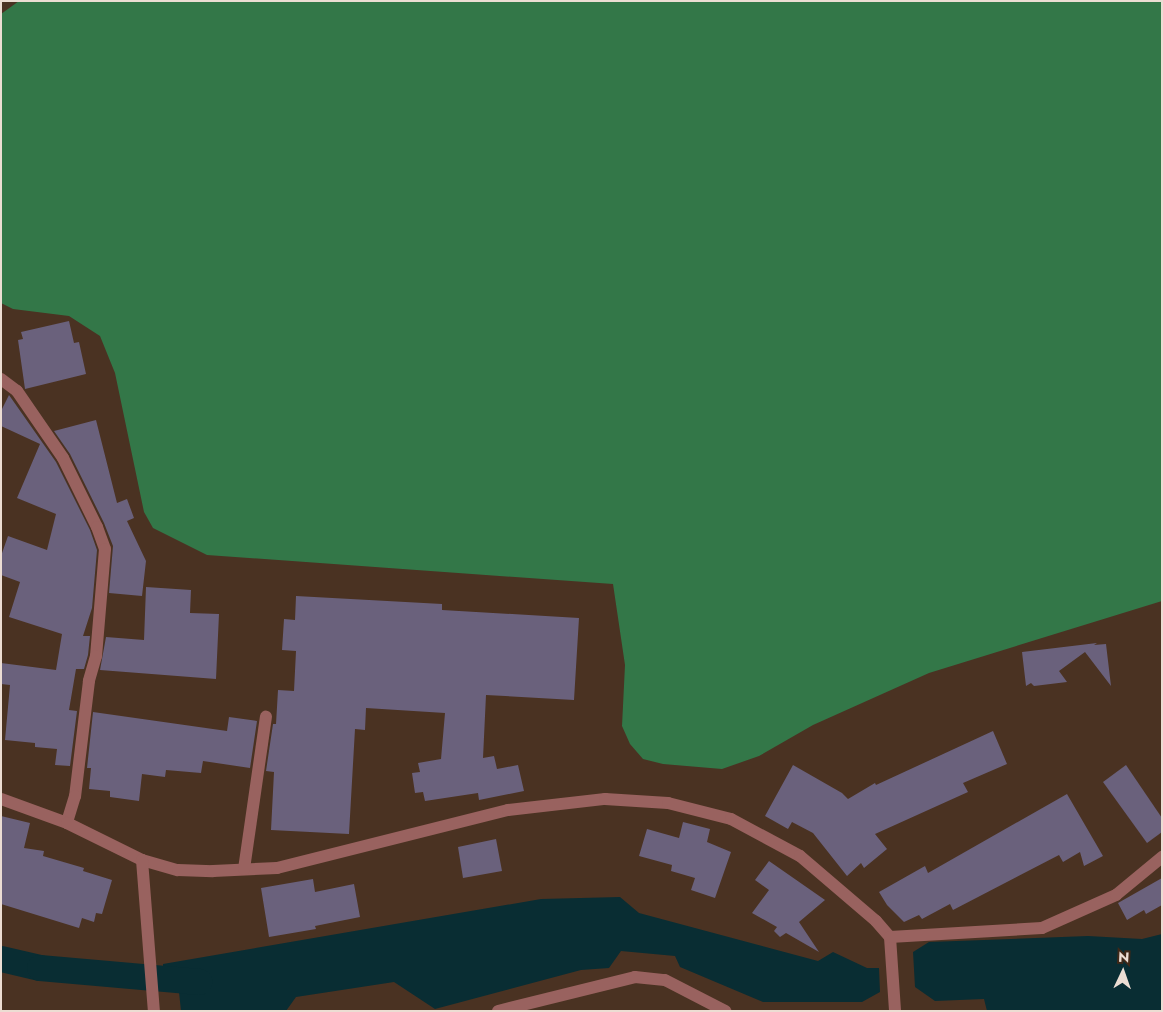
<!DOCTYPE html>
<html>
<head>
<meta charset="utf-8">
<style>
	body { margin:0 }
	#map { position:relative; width:1163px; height:1012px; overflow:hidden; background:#4a3222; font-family:Jost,sans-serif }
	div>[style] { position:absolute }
	.forest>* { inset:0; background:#337748 }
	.water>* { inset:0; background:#092d33 }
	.canal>* { height:26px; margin:-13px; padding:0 13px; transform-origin:13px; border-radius:13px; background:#092d33 }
	.building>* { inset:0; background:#6a617c }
	.minor>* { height:12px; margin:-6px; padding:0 6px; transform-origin:6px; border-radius:6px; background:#99625f }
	span { translate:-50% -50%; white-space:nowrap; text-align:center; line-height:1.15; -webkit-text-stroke:5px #3f2818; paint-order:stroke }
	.frame { position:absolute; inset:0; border:2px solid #ecddd3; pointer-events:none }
	.north { position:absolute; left:1098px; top:947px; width:50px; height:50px; -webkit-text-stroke:4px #3f2818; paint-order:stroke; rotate:3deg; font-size:14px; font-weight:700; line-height:20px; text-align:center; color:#ecddd3 }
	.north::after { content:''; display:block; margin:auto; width:18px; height:22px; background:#ecddd3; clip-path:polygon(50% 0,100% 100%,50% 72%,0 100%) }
</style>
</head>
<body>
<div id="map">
	<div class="forest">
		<div style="clip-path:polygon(19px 1px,1162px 1px,1162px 601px,929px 673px,813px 725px,759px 756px,722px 769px,663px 764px,643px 759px,630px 744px,622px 726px,625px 665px,613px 584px,207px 555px,153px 528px,144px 512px,115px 373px,100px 336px,69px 316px,13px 309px,1px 303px,1px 14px)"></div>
	</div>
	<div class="water">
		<div style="clip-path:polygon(620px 897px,639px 913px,818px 961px,833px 952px,867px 968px,879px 968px,880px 992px,862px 1002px,763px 1002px,680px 967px,675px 956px,621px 951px,609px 968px,581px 970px,435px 1009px,394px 982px,296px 997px,286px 1011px,181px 1011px,179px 992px,163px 990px,163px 964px,541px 899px)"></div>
		<div style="clip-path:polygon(1162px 934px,1162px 1011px,987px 1011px,984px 999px,935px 1001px,915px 987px,913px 952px,929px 942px,1088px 936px,1142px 939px)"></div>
	</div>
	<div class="canal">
		<div style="left:1px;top:959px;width:40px;rotate:13deg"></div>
		<div style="left:40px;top:968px;width:160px;rotate:5deg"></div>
	</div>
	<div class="building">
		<div style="clip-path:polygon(69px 321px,74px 343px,79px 342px,86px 374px,25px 389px,18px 340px,23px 339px,21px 332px)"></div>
		<div style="clip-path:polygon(9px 395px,56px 462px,90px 530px,97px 550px,92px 608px,83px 636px,90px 636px,88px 655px,84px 669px,76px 669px,69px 710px,77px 711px,70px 766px,55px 765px,57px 749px,35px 747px,35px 743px,5px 740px,10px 685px,1px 684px,1px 663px,56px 670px,62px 634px,9px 617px,20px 582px,1px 575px,1px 556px,8px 536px,47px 550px,56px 514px,17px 498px,40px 444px,1px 426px,1px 411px)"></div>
		<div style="clip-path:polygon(96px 420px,117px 503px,127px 499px,134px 518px,127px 521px,146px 561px,142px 596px,109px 593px,113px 546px,104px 523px,70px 454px,54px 431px)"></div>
		<div style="clip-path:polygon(146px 587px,191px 590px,190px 613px,219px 614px,216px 679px,100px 670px,106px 637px,144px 640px)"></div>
		<div style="clip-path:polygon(296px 596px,442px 604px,442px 610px,579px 618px,574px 700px,486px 695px,483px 758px,494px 756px,497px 769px,518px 765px,524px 791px,479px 800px,478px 793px,425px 801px,423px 792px,415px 793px,412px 773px,420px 772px,418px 763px,441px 759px,445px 713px,366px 708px,365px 730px,355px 729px,349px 834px,271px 830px,274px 772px,266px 771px,273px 724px,276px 724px,278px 690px,294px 691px,296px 651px,282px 650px,284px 619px,295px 620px)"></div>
		<div style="clip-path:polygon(1097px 643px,1094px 645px,1106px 644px,1111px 686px,1085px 652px,1059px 671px,1067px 682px,1034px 686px,1031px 683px,1026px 686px,1022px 652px)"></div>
		<div style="clip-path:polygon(93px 712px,227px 731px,229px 717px,257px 721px,250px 768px,203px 761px,201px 773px,166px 770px,165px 777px,142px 774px,139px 801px,110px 797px,110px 791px,89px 789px,91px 768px,87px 768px)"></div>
		<div style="clip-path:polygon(993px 731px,1007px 764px,963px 783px,968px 792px,875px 834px,887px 849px,864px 868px,861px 863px,847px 876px,813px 833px,792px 822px,788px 829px,765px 816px,793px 765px,842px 793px,848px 799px,875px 783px,876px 785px)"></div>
		<div style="clip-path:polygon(1126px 765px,1162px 818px,1162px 832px,1147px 843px,1103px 782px)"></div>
		<div style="clip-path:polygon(1067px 794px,1103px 856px,1084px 866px,1080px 852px,1063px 862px,1059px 855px,953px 910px,950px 904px,922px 919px,919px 915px,904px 922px,887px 905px,879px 892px,925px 866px,928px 873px)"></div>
		<div style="clip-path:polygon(1px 816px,30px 823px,24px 848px,44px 851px,43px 856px,84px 868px,83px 871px,112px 880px,102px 914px,96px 913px,94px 922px,82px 918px,79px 928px,1px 904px)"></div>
		<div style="clip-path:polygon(683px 822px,710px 829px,707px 842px,731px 852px,715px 898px,691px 890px,695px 878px,671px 871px,672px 865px,639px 856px,647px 829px,679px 838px)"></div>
		<div style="clip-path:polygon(496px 839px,502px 871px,463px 878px,458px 847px)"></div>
		<div style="clip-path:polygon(769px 861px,825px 900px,799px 922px,819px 952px,786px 933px,780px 937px,774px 931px,777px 927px,752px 913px,769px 890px,755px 880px)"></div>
		<div style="clip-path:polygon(1162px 878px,1162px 905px,1146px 914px,1144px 910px,1127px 920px,1118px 903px)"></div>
		<div style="clip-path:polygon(313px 879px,315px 892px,354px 884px,360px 917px,315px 926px,316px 929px,269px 937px,261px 888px)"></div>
	</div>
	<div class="minor">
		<div style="left:1px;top:379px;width:20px;rotate:37deg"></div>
		<div style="left:17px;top:391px;width:81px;rotate:55.5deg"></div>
		<div style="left:63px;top:458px;width:77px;rotate:63.8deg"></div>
		<div style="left:97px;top:527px;width:23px;rotate:70deg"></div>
		<div style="left:105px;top:549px;width:107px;rotate:94.8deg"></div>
		<div style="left:96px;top:656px;width:26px;rotate:106deg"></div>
		<div style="left:89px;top:681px;width:116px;rotate:96.9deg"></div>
		<div style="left:75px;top:796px;width:28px;rotate:107deg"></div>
		<div style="left:1px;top:799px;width:70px;rotate:20deg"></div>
		<div style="left:67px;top:823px;width:84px;rotate:26.3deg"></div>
		<div style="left:142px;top:860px;width:37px;rotate:16deg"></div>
		<div style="left:178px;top:870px;width:35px;rotate:2deg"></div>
		<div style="left:213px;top:871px;width:64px;rotate:-2.7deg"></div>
		<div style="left:277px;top:868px;width:238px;rotate:-14.1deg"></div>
		<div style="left:508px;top:810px;width:98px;rotate:-6.5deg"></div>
		<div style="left:605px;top:799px;width:63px;rotate:3.6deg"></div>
		<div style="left:668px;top:803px;width:65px;rotate:14.3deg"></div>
		<div style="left:731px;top:819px;width:78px;rotate:28.2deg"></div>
		<div style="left:800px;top:856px;width:100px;rotate:40.5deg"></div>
		<div style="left:876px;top:921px;width:21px;rotate:49deg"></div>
		<div style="left:890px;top:937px;width:74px;rotate:86.1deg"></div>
		<div style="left:142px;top:860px;width:151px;rotate:85.5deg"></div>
		<div style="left:244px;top:869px;width:154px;rotate:-81.8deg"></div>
		<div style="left:890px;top:937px;width:152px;rotate:-3.4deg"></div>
		<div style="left:1042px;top:928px;width:81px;rotate:-24deg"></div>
		<div style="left:1116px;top:895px;width:60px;rotate:-39.6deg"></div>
		<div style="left:498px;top:1011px;width:141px;rotate:-13.9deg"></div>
		<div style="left:635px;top:977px;width:30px;rotate:6deg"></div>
		<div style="left:665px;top:980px;width:68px;rotate:27.3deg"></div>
	</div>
	<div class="frame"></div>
	<div class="north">N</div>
</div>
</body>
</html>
